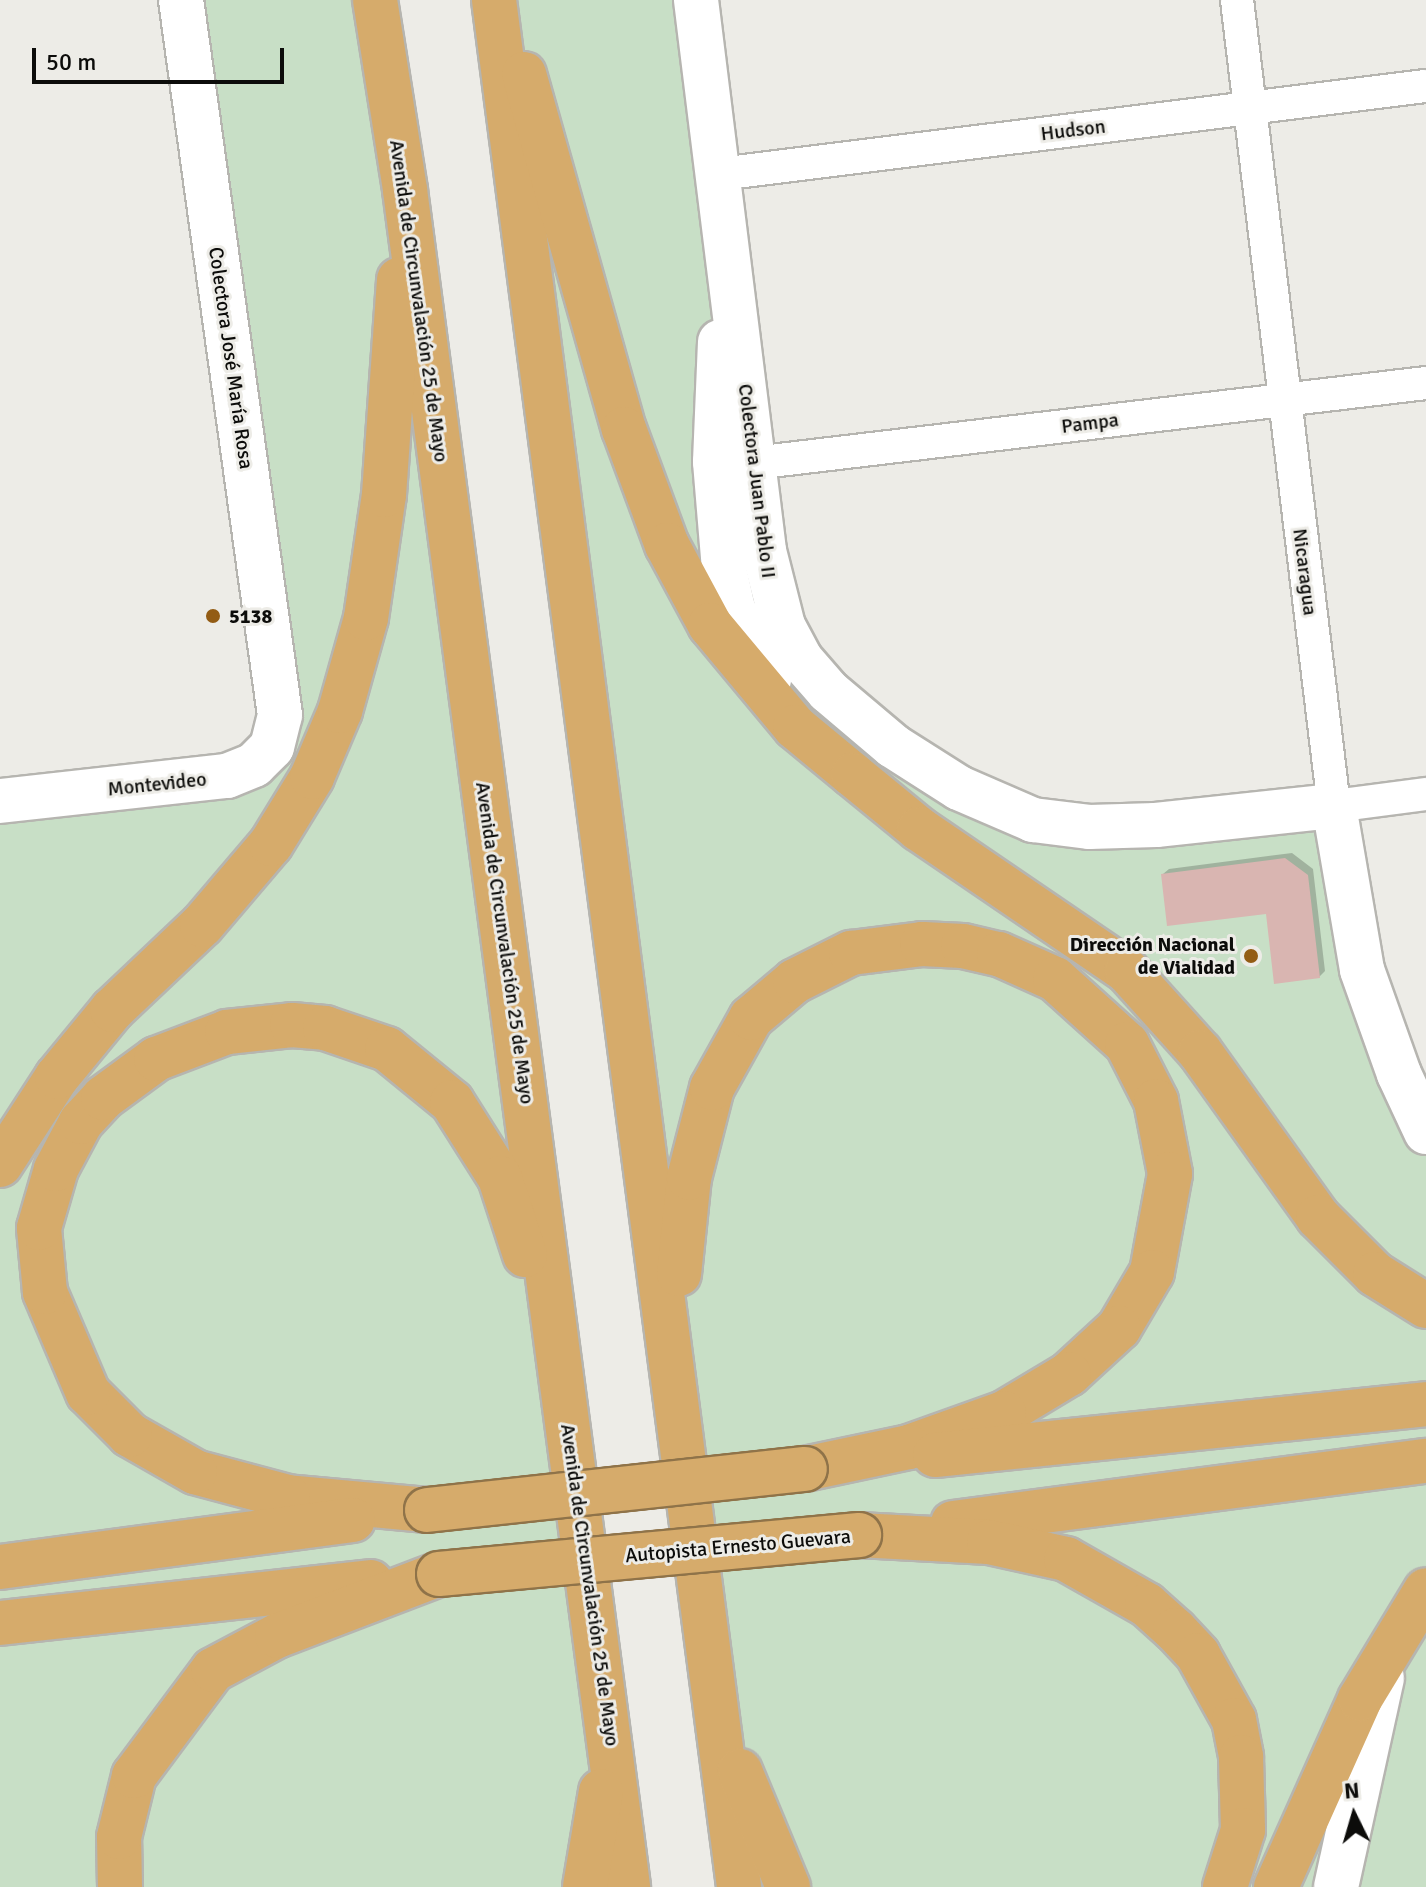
<!DOCTYPE html>
<html>
<head>
<meta charset="utf-8">
<style>
	body { margin:0 }
	#map { position:relative; width:1426px; height:1887px; overflow:hidden; background:#edece7; font-family:Signika,sans-serif }
	div>[style] { position:absolute }
	.green>* { inset:0; background:#c8dfc6 }
	.shadow>* { inset:0; background:#0003 }
	.building>* { inset:0; background:#d9b5b1 }
	.roads { filter:drop-shadow(2px 0 #b6b5b0) drop-shadow(-2px 0 #b6b5b0) drop-shadow(0 2px #b6b5b0) drop-shadow(0 -2px #b6b5b0) }
	.street>* { height:32px; margin:-16px; padding:0 16px; transform-origin:16px; border-radius:16px; background:#fff }
	.secondary>* { height:44px; margin:-22px; padding:0 22px; transform-origin:22px; border-radius:22px; background:#fff }
	.highway>* { height:44px; margin:-22px; padding:0 22px; transform-origin:22px; border-radius:22px; background:#d6ab6b }
	.bridges { filter:drop-shadow(2px 0 #8f7349) drop-shadow(-2px 0 #8f7349) drop-shadow(0 2px #8f7349) drop-shadow(0 -2px #8f7349) }
	.highway-bridge>* { height:44px; margin:-22px; padding:0 22px; transform-origin:22px; border-radius:22px; background:#d6ab6b }
	.dots>* { width:22px; height:22px; translate:-50% -50%; box-sizing:border-box; border:4px solid #edece7; border-radius:50% }
	span { translate:-50% -50%; white-space:nowrap; text-align:center; line-height:1.15; -webkit-text-stroke:6px #edece7; paint-order:stroke }
	.street-label { font-size:20px; color:#0c0c0a }
	.poi-label { font-size:20px; color:#0c0c0a; font-weight:700 }
	.left { translate:0 -50%; text-align:left }
	.right { translate:-100% -50%; text-align:right }
	.north { position:absolute; left:1314px; top:1775px; width:80px; height:80px; -webkit-text-stroke:6px #edece7; paint-order:stroke; rotate:355deg; font-size:22px; font-weight:700; line-height:32px; text-align:center; color:#0c0c0a }
	.north::after { content:''; display:block; margin:auto; width:28px; height:36px; background:#0c0c0a; clip-path:polygon(50% 0,100% 100%,50% 72%,0 100%) }
	.scale { position:absolute; left:32px; top:48px; width:252px; height:36px; box-sizing:border-box; border:4px solid #0c0c0a; border-top:0; padding-left:10px; font-size:24px; line-height:28px; white-space:nowrap; color:#0c0c0a; -webkit-text-stroke:6px #edece7; paint-order:stroke }
</style>
</head>
<body>
<div id="map">
	<div class="green">
		<div style="clip-path:polygon(181px 0,375px 0,628px 1887px,0 1887px,0 801px,272px 747px)"></div>
		<div style="clip-path:polygon(494px 0,696px 0,783px 626px,995px 805px,1334px 806px,1426px 1132px,1426px 1887px,739px 1887px)"></div>
	</div>
	<div class="shadow">
		<div style="clip-path:polygon(1292px 853px,1313px 869px,1325px 971px,1319px 977px,1268px 912px,1163px 874px,1169px 869px)"></div>
	</div>
	<div class="building">
		<div style="clip-path:polygon(1285px 858px,1308px 875px,1320px 978px,1274px 984px,1266px 914px,1167px 926px,1161px 874px)"></div>
	</div>
	<div class="roads">
		<div class="street">
			<div style="left:1237px;top:0;width:812px;rotate:83.14deg"></div>
			<div style="left:1334px;top:806px;width:93px;rotate:-7.4deg"></div>
			<div style="left:720px;top:174px;width:711px;rotate:-7.11deg"></div>
			<div style="left:754px;top:463px;width:677px;rotate:-6.79deg"></div>
		</div>
		<div class="secondary">
			<div style="left:696px;top:0;width:555px;rotate:82.96deg"></div>
			<div style="left:764px;top:551px;width:77px;rotate:75.8deg"></div>
			<div style="left:783px;top:626px;width:40px;rotate:62deg"></div>
			<div style="left:802px;top:661px;width:40px;rotate:49deg"></div>
			<div style="left:828px;top:691px;width:85px;rotate:40.2deg"></div>
			<div style="left:893px;top:746px;width:78px;rotate:32.5deg"></div>
			<div style="left:959px;top:788px;width:81px;rotate:23.4deg"></div>
			<div style="left:1033px;top:820px;width:56px;rotate:7.1deg"></div>
			<div style="left:1089px;top:827px;width:67px;rotate:-1.7deg"></div>
			<div style="left:1156px;top:825px;width:179px;rotate:-6.1deg"></div>
			<div style="left:1334px;top:806px;width:166px;rotate:80.3deg"></div>
			<div style="left:1362px;top:970px;width:110px;rotate:70.4deg"></div>
			<div style="left:1399px;top:1074px;width:64px;rotate:65deg"></div>
			<div style="left:720px;top:342px;width:120px;rotate:92.4deg"></div>
			<div style="left:715px;top:462px;width:107px;rotate:85.2deg"></div>
			<div style="left:724px;top:569px;width:41px;rotate:77.3deg"></div>
			<div style="left:733px;top:609px;width:79px;rotate:62.8deg"></div>
			<div style="left:0;top:801px;width:228px;rotate:-6.3deg"></div>
			<div style="left:227px;top:776px;width:29px;rotate:-22deg"></div>
			<div style="left:254px;top:765px;width:25px;rotate:-45deg"></div>
			<div style="left:272px;top:747px;width:33px;rotate:-76deg"></div>
			<div style="left:280px;top:715px;width:722px;rotate:-97.88deg"></div>
			<div style="left:1336px;top:1887px;width:214px;rotate:-77.6deg"></div>
		</div>
		<div class="highway">
			<div style="left:375px;top:0;width:192px;rotate:81deg"></div>
			<div style="left:405px;top:190px;width:1712px;rotate:82.51deg"></div>
			<div style="left:494px;top:0;width:1903px;rotate:82.6deg"></div>
			<div style="left:524px;top:74px;width:369px;rotate:74.3deg"></div>
			<div style="left:624px;top:429px;width:124px;rotate:69.7deg"></div>
			<div style="left:667px;top:545px;width:91px;rotate:61.7deg"></div>
			<div style="left:710px;top:625px;width:133px;rotate:50.2deg"></div>
			<div style="left:795px;top:727px;width:75px;rotate:39.6deg"></div>
			<div style="left:853px;top:775px;width:85px;rotate:39.3deg"></div>
			<div style="left:919px;top:829px;width:252px;rotate:34.3deg"></div>
			<div style="left:1127px;top:971px;width:109px;rotate:48deg"></div>
			<div style="left:1200px;top:1052px;width:203px;rotate:54.4deg"></div>
			<div style="left:1318px;top:1217px;width:81px;rotate:45deg"></div>
			<div style="left:1375px;top:1274px;width:60px;rotate:32.1deg"></div>
			<div style="left:0;top:1165px;width:105px;rotate:-57.1deg"></div>
			<div style="left:57px;top:1077px;width:87px;rotate:-50.6deg"></div>
			<div style="left:112px;top:1010px;width:124px;rotate:-43.4deg"></div>
			<div style="left:202px;top:925px;width:106px;rotate:-49.6deg"></div>
			<div style="left:271px;top:844px;width:79px;rotate:-58.5deg"></div>
			<div style="left:312px;top:777px;width:72px;rotate:-67deg"></div>
			<div style="left:340px;top:711px;width:97px;rotate:-74.4deg"></div>
			<div style="left:366px;top:618px;width:124px;rotate:-81.7deg"></div>
			<div style="left:384px;top:495px;width:216px;rotate:-86deg"></div>
			<div style="left:679px;top:1274px;width:97px;rotate:-84.1deg"></div>
			<div style="left:689px;top:1178px;width:93px;rotate:-75.7deg"></div>
			<div style="left:712px;top:1088px;width:80px;rotate:-60.9deg"></div>
			<div style="left:751px;top:1018px;width:57px;rotate:-40.1deg"></div>
			<div style="left:795px;top:981px;width:63px;rotate:-26.6deg"></div>
			<div style="left:851px;top:953px;width:72px;rotate:-7.2deg"></div>
			<div style="left:922px;top:944px;width:41px;rotate:2.8deg"></div>
			<div style="left:963px;top:946px;width:37px;rotate:13deg"></div>
			<div style="left:999px;top:954px;width:61px;rotate:24.1deg"></div>
			<div style="left:1055px;top:979px;width:97px;rotate:42.1deg"></div>
			<div style="left:1127px;top:1044px;width:64px;rotate:63deg"></div>
			<div style="left:1156px;top:1101px;width:74px;rotate:79.1deg"></div>
			<div style="left:1170px;top:1174px;width:100px;rotate:100.4deg"></div>
			<div style="left:1152px;top:1272px;width:65px;rotate:120.5deg"></div>
			<div style="left:1119px;top:1328px;width:68px;rotate:137.4deg"></div>
			<div style="left:1069px;top:1374px;width:76px;rotate:149deg"></div>
			<div style="left:1004px;top:1413px;width:101px;rotate:160.3deg"></div>
			<div style="left:909px;top:1447px;width:106px;rotate:168.1deg"></div>
			<div style="left:935px;top:1455px;width:494px;rotate:-5.9deg"></div>
			<div style="left:427px;top:1510px;width:140px;rotate:-174.7deg"></div>
			<div style="left:288px;top:1497px;width:96px;rotate:-165deg"></div>
			<div style="left:195px;top:1472px;width:75px;rotate:-150.4deg"></div>
			<div style="left:130px;top:1435px;width:59px;rotate:-135deg"></div>
			<div style="left:88px;top:1393px;width:110px;rotate:-113.1deg"></div>
			<div style="left:45px;top:1292px;width:64px;rotate:-95.4deg"></div>
			<div style="left:39px;top:1228px;width:61px;rotate:-73.9deg"></div>
			<div style="left:56px;top:1169px;width:53px;rotate:-62deg"></div>
			<div style="left:81px;top:1122px;width:33px;rotate:-47deg"></div>
			<div style="left:103px;top:1098px;width:66px;rotate:-36.3deg"></div>
			<div style="left:156px;top:1059px;width:76px;rotate:-20.8deg"></div>
			<div style="left:227px;top:1032px;width:65px;rotate:-6.1deg"></div>
			<div style="left:292px;top:1025px;width:33px;rotate:5deg"></div>
			<div style="left:325px;top:1028px;width:65px;rotate:18.7deg"></div>
			<div style="left:387px;top:1049px;width:84px;rotate:39.2deg"></div>
			<div style="left:452px;top:1102px;width:90px;rotate:57.7deg"></div>
			<div style="left:500px;top:1178px;width:81px;rotate:72deg"></div>
			<div style="left:953px;top:1523px;width:477px;rotate:-7.5deg"></div>
			<div style="left:859px;top:1535px;width:130px;rotate:3.1deg"></div>
			<div style="left:989px;top:1542px;width:79px;rotate:12.4deg"></div>
			<div style="left:1066px;top:1559px;width:93px;rotate:29.6deg"></div>
			<div style="left:1147px;top:1605px;width:38px;rotate:42deg"></div>
			<div style="left:1175px;top:1630px;width:34px;rotate:47deg"></div>
			<div style="left:1198px;top:1655px;width:74px;rotate:61deg"></div>
			<div style="left:1234px;top:1720px;width:38px;rotate:79deg"></div>
			<div style="left:1241px;top:1757px;width:73px;rotate:88.4deg"></div>
			<div style="left:1243px;top:1830px;width:60px;rotate:107.5deg"></div>
			<div style="left:0;top:1567px;width:356px;rotate:-7.6deg"></div>
			<div style="left:0;top:1623px;width:373px;rotate:-6.3deg"></div>
			<div style="left:740px;top:1771px;width:126px;rotate:67.5deg"></div>
			<div style="left:120px;top:1887px;width:50px;rotate:-91.1deg"></div>
			<div style="left:119px;top:1837px;width:63px;rotate:-76.2deg"></div>
			<div style="left:134px;top:1776px;width:132px;rotate:-53.3deg"></div>
			<div style="left:213px;top:1670px;width:72px;rotate:-28deg"></div>
			<div style="left:277px;top:1636px;width:173px;rotate:-20.9deg"></div>
			<div style="left:585px;top:1887px;width:97px;rotate:-80.5deg"></div>
			<div style="left:1276px;top:1887px;width:206px;rotate:-65.9deg"></div>
			<div style="left:1360px;top:1699px;width:127px;rotate:-58.8deg"></div>
		</div>
	</div>
	<div class="bridges">
		<div class="highway-bridge">
			<div style="left:427px;top:1510px;width:380px;rotate:-6.2deg"></div>
			<div style="left:439px;top:1574px;width:422px;rotate:-5.3deg"></div>
		</div>
	</div>
	<div class="dots">
		<div style="left:213px;top:616px;background:#935c14"></div>
		<div style="left:1251px;top:956px;background:#935c14"></div>
	</div>
	<div class="street-label">
		<span style="left:1073px;top:130px;rotate:-7deg">Hudson</span>
		<span style="left:419px;top:301px;rotate:82deg">Avenida de Circunvalación 25 de Mayo</span>
		<span style="left:231px;top:358px;rotate:82deg">Colectora José María Rosa</span>
		<span style="left:1090px;top:423px;rotate:-7deg">Pampa</span>
		<span style="left:757px;top:481px;rotate:83deg">Colectora Juan Pablo II</span>
		<span style="left:1305px;top:572px;rotate:83deg">Nicaragua</span>
		<span style="left:157px;top:784px;rotate:-6deg">Montevideo</span>
		<span style="left:505px;top:943px;rotate:82deg">Avenida de Circunvalación 25 de Mayo</span>
		<span style="left:738px;top:1546px;rotate:-5deg">Autopista Ernesto Guevara</span>
		<span style="left:590px;top:1585px;rotate:82deg">Avenida de Circunvalación 25 de Mayo</span>
	</div>
	<div class="poi-label">
		<span class="left" style="left:229px;top:616px">5138</span>
		<span class="right" style="left:1235px;top:956px">Dirección Nacional<br>de Vialidad</span>
	</div>
	<div class="north">N</div>
	<div class="scale">50 m</div>
</div>
</body>
</html>
